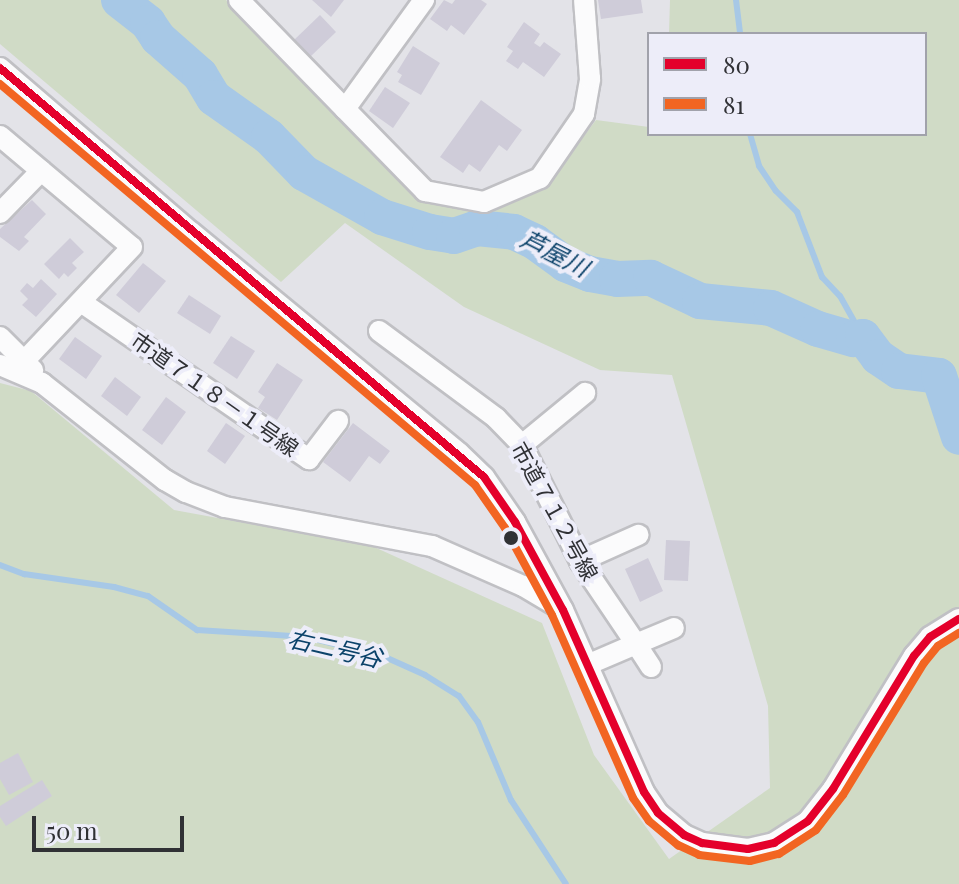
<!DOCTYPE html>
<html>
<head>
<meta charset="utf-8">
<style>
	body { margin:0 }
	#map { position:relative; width:959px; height:884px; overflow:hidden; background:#e3e3e8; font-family:"Playfair Display","Noto Sans JP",serif }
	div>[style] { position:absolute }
	.green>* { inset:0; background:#d0dbc6 }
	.stream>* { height:6px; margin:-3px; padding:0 3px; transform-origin:3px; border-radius:3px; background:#a7c8e6 }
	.river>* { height:36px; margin:-18px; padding:0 18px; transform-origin:18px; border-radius:18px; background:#a7c8e6 }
	.building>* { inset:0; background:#cfccd9 }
	.roads { filter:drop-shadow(2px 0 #c0c0c4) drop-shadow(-2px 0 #c0c0c4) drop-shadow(0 2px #c0c0c4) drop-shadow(0 -2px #c0c0c4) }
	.minor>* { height:20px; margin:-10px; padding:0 10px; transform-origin:10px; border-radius:10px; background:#fbfbfc }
	.bus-1>* { height:8px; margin:-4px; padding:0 4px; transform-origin:4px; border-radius:4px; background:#e4002b }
	.bus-2>* { height:8px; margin:-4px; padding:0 4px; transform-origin:4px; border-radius:4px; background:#f26522 }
	.dots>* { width:22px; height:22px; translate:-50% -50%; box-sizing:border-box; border:4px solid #ededf9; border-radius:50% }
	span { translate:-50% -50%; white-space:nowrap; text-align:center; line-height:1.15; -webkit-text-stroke:8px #ededf9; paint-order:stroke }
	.street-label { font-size:22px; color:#303135 }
	.water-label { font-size:24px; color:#0b426a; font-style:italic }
	.legend { position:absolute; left:647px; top:32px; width:280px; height:104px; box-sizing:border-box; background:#ededf9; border:2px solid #a1a2ab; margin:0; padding:10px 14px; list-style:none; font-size:24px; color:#303135 }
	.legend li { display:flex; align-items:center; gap:16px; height:40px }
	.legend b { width:40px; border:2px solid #a1a2ab }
	.scale { position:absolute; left:32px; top:816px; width:152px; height:36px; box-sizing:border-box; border:4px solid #303135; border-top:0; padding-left:10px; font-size:24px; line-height:28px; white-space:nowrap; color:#303135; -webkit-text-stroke:6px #ededf9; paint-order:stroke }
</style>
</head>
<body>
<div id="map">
	<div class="green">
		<div style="clip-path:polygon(0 0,226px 0,423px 200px,488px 209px,546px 186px,596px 120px,649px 127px,649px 134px,925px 134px,925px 34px,669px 34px,670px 0,959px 0,959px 884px,0 884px,0 383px,31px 391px,174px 510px,372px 546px,542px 623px,594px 755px,669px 859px,770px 788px,768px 706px,672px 375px,600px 370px,464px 307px,345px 223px,281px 282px,0 44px)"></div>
	</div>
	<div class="stream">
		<div style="left:736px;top:0;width:34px;rotate:83deg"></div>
		<div style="left:750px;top:134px;width:33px;rotate:74deg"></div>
		<div style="left:759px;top:166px;width:30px;rotate:56deg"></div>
		<div style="left:776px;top:191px;width:30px;rotate:45deg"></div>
		<div style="left:797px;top:212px;width:70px;rotate:69deg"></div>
		<div style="left:822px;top:277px;width:26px;rotate:47deg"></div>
		<div style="left:840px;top:296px;width:47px;rotate:60.7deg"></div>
		<div style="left:0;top:565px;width:26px;rotate:21deg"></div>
		<div style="left:24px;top:574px;width:91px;rotate:8.2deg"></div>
		<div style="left:114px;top:587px;width:35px;rotate:15deg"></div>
		<div style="left:148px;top:596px;width:60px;rotate:34.8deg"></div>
		<div style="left:197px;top:630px;width:110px;rotate:3.6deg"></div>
		<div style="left:307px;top:637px;width:81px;rotate:14.4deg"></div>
		<div style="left:385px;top:657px;width:44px;rotate:24.2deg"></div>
		<div style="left:425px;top:675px;width:40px;rotate:32deg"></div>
		<div style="left:459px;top:696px;width:32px;rotate:54deg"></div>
		<div style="left:478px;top:722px;width:85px;rotate:67.1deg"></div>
		<div style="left:511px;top:800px;width:100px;rotate:56.8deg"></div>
	</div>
	<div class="river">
		<div style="left:119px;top:0;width:37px;rotate:38deg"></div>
		<div style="left:148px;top:23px;width:18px;rotate:56deg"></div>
		<div style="left:158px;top:38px;width:56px;rotate:41.4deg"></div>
		<div style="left:200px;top:75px;width:27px;rotate:59deg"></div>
		<div style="left:214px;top:98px;width:67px;rotate:35.3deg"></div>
		<div style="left:269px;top:137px;width:50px;rotate:45.8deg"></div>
		<div style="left:304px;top:173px;width:90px;rotate:29.4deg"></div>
		<div style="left:382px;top:217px;width:50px;rotate:17.4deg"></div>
		<div style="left:430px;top:232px;width:24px;rotate:9deg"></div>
		<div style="left:454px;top:236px;width:24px;rotate:-19deg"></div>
		<div style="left:477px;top:228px;width:37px;rotate:6deg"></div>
		<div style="left:514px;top:232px;width:23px;rotate:25deg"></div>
		<div style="left:535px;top:242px;width:37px;rotate:36deg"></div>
		<div style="left:565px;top:264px;width:27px;rotate:22deg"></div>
		<div style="left:590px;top:274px;width:27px;rotate:10deg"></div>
		<div style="left:617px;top:279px;width:34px;rotate:-2deg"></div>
		<div style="left:651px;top:278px;width:54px;rotate:25.1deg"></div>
		<div style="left:700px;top:301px;width:71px;rotate:5.6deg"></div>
		<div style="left:771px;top:308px;width:51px;rotate:24.1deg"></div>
		<div style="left:818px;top:329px;width:37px;rotate:16deg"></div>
		<div style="left:854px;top:339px;width:9px;rotate:-13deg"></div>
		<div style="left:863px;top:337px;width:25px;rotate:53deg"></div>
		<div style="left:878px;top:357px;width:25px;rotate:34deg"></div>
		<div style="left:899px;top:371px;width:40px;rotate:7.1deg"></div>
		<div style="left:939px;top:376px;width:64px;rotate:71.8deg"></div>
	</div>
	<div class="building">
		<div style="clip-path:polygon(312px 0,344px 0,331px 17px)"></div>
		<div style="clip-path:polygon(444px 0,452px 4px,455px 0,481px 0,487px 4px,464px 35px,451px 25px,447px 31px,430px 19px)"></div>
		<div style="clip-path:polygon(598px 0,641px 0,643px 13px,601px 19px)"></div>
		<div style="clip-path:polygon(320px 15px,336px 32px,310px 57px,294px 40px)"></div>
		<div style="clip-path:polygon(524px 22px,540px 34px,534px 43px,540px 47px,544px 42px,561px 54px,544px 77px,523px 62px,518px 69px,506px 61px,513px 51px,507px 47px)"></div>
		<div style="clip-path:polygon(413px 46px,440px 63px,421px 95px,398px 82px,402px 75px,397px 72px)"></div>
		<div style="clip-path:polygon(385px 87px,410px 103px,393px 128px,369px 111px)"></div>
		<div style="clip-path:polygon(481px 100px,522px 130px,507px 151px,499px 145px,480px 172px,469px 164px,463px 173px,440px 157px)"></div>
		<div style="clip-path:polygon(32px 200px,46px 214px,24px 237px,29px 241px,19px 251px,0 237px,0 229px)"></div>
		<div style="clip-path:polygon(70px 238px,84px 252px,72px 263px,77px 268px,68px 277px,64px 273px,59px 279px,44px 264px)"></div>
		<div style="clip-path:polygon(143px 263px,166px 281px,139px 313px,116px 295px)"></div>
		<div style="clip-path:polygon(41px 279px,57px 294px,36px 317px,22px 305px,28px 299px,20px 291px,27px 283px,33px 288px)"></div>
		<div style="clip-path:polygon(189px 295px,221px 316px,210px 334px,177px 313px)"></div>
		<div style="clip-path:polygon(231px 336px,255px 351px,237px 379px,213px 363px)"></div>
		<div style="clip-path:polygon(75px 337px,102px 356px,86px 379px,59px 359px)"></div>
		<div style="clip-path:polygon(277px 363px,303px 380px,277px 420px,258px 408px,265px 397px,258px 392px)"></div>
		<div style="clip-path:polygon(115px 377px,141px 397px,127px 416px,101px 396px)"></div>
		<div style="clip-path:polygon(166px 397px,186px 412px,162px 445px,142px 430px)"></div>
		<div style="clip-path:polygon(226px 423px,245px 436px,225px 464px,207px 451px)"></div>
		<div style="clip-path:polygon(353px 423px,390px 451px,380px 464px,369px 456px,350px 482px,323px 462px)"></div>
		<div style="clip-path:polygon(666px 540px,690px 541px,688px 581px,664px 580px)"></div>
		<div style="clip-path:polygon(648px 558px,663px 591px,640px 602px,625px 569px)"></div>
		<div style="clip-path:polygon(18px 753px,33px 782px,9px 795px,0 779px,0 763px)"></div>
		<div style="clip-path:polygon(42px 780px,52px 796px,6px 826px,0 817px,0 806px)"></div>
	</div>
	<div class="roads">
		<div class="minor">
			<div style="left:239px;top:0;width:152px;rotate:45.8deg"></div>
			<div style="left:345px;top:109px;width:135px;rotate:-54.1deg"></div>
			<div style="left:0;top:68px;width:252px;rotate:40.7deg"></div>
			<div style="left:191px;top:232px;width:347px;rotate:39.5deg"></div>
			<div style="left:459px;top:453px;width:35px;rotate:44deg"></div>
			<div style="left:484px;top:477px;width:55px;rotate:55.4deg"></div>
			<div style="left:515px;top:522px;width:100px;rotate:61.4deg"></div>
			<div style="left:563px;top:610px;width:199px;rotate:66deg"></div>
			<div style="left:644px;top:792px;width:25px;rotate:56deg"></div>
			<div style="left:658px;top:813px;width:34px;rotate:40deg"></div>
			<div style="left:684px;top:835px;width:20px;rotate:24deg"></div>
			<div style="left:702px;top:843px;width:46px;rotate:7.4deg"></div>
			<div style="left:748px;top:849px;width:27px;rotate:-13deg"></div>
			<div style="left:774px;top:843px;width:40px;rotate:-32.9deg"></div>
			<div style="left:808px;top:821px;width:41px;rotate:-52deg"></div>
			<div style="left:833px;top:789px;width:156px;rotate:-58.7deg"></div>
			<div style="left:914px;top:656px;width:25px;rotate:-50deg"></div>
			<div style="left:930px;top:637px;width:34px;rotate:-32deg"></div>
			<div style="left:345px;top:109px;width:115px;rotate:45.7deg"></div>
			<div style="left:425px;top:191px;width:60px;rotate:10.6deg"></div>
			<div style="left:484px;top:202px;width:61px;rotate:-23.2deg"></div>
			<div style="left:540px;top:178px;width:78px;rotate:-55.5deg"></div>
			<div style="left:584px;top:114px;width:36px;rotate:-80deg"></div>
			<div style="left:590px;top:79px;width:79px;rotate:-94.3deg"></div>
			<div style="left:0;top:136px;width:172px;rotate:40.1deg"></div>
			<div style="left:132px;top:247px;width:154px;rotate:133.4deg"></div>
			<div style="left:0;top:213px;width:59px;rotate:-45.7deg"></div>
			<div style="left:81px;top:302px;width:277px;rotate:34.6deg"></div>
			<div style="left:309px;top:459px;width:48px;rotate:-52.7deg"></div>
			<div style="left:379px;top:331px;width:146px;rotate:36.6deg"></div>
			<div style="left:496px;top:418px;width:37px;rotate:46deg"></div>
			<div style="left:522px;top:445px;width:130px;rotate:63.4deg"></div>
			<div style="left:580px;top:561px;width:100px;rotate:56deg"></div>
			<div style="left:636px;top:644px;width:53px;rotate:156.8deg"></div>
			<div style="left:0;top:337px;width:47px;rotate:45deg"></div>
			<div style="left:0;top:365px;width:46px;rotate:23.2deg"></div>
			<div style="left:42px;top:383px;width:157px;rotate:38.3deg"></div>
			<div style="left:165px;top:480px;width:24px;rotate:30deg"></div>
			<div style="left:186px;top:492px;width:42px;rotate:21deg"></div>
			<div style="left:225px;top:507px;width:211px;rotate:10.7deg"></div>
			<div style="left:432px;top:546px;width:99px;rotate:23.7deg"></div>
			<div style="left:523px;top:586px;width:43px;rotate:30.7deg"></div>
			<div style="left:522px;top:445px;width:82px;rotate:-39.5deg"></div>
			<div style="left:580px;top:561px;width:64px;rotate:-24.1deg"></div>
			<div style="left:651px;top:667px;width:27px;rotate:-123deg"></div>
			<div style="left:636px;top:644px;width:41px;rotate:-22.8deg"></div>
		</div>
	</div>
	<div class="bus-1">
		<div style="left:0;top:68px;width:634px;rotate:40.2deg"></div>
		<div style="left:484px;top:477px;width:55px;rotate:55.4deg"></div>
		<div style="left:515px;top:522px;width:100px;rotate:61.4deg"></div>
		<div style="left:563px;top:610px;width:199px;rotate:66deg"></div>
		<div style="left:644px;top:792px;width:25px;rotate:56deg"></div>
		<div style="left:658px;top:813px;width:34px;rotate:40deg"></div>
		<div style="left:684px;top:835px;width:20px;rotate:24deg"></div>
		<div style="left:702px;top:843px;width:46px;rotate:7.4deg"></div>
		<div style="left:748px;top:849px;width:27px;rotate:-13deg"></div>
		<div style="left:774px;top:843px;width:40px;rotate:-32.9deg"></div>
		<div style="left:808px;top:821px;width:41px;rotate:-52deg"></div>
		<div style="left:833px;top:789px;width:156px;rotate:-58.7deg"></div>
		<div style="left:914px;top:656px;width:25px;rotate:-50deg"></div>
		<div style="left:930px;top:637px;width:34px;rotate:-32deg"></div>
	</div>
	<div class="bus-2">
		<div style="left:0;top:84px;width:622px;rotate:40.17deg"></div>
		<div style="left:475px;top:485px;width:52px;rotate:55.1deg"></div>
		<div style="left:505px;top:528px;width:99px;rotate:61.6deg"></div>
		<div style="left:552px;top:615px;width:200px;rotate:66.1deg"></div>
		<div style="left:633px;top:798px;width:28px;rotate:55deg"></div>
		<div style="left:649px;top:821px;width:38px;rotate:40deg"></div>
		<div style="left:678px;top:845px;width:23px;rotate:25deg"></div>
		<div style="left:699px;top:855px;width:51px;rotate:6.7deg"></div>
		<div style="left:750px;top:861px;width:30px;rotate:-14deg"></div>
		<div style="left:779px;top:854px;width:44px;rotate:-33deg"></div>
		<div style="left:816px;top:830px;width:44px;rotate:-52.4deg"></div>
		<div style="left:843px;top:795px;width:155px;rotate:-58.5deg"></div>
		<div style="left:924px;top:663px;width:22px;rotate:-51deg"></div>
		<div style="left:938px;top:646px;width:25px;rotate:-32deg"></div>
	</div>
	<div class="dots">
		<div style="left:511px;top:538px;background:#303135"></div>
	</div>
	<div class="street-label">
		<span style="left:215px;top:394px;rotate:35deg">市道７１８－１号線</span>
		<span style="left:555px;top:511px;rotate:61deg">市道７１２号線</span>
	</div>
	<div class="water-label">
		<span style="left:555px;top:253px;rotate:27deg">芦屋川</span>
		<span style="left:335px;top:648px;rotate:13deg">右二号谷</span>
	</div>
	<ul class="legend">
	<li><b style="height:10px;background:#e4002b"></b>80</li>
	<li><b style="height:10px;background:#f26522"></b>81</li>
	</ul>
	<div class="scale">50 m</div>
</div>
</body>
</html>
